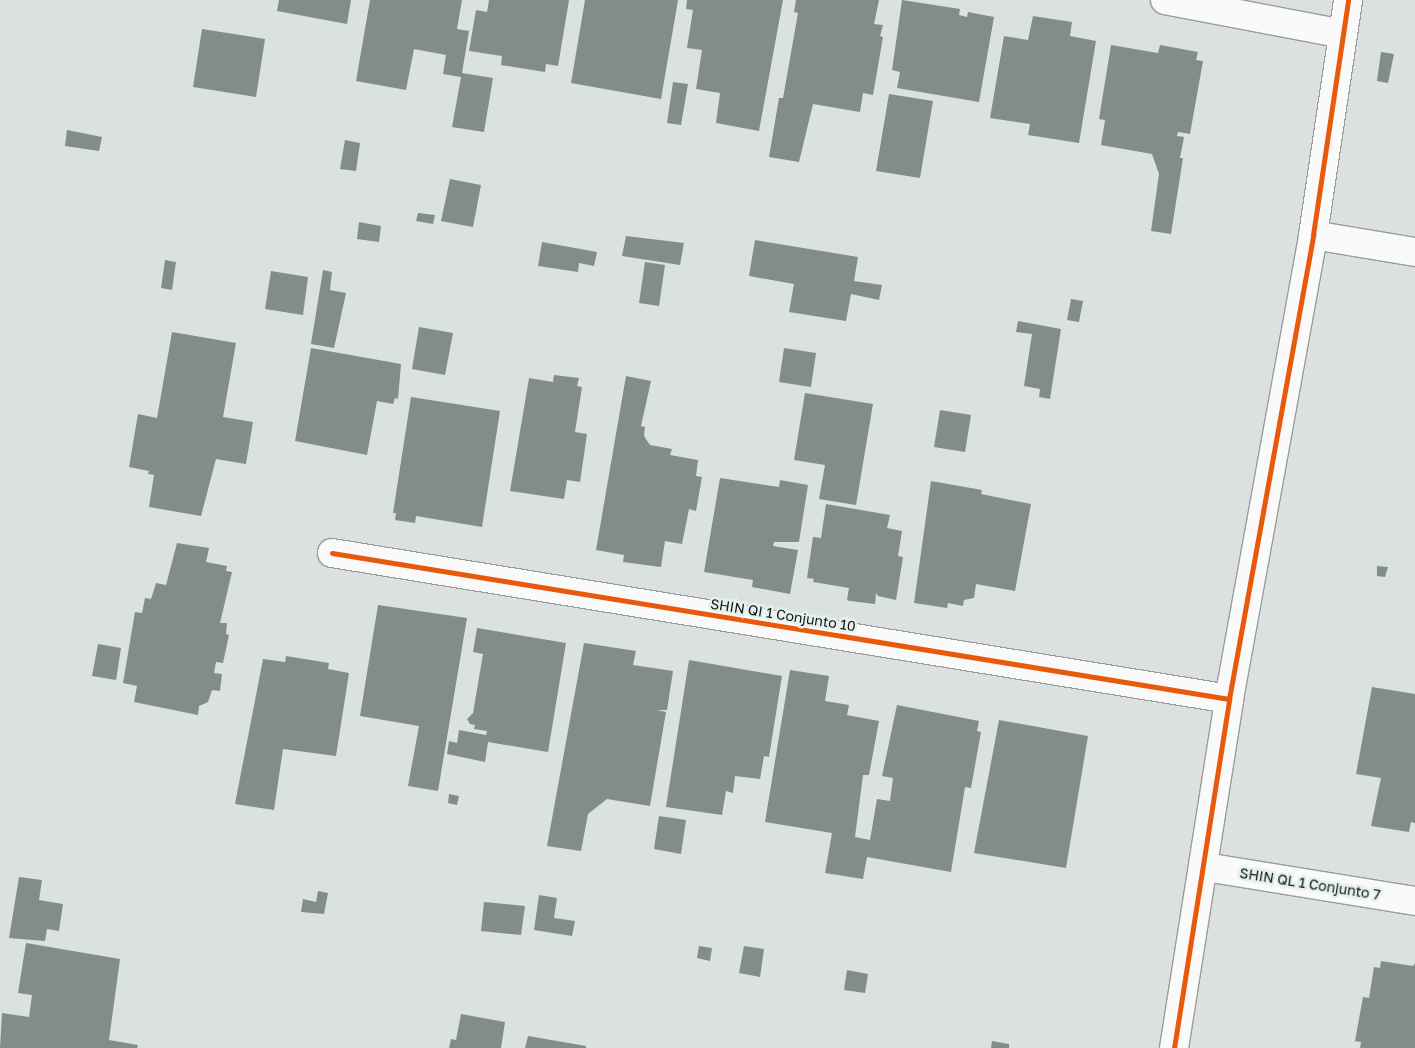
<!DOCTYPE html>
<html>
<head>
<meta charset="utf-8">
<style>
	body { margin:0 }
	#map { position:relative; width:1415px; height:1048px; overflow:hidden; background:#dbe1e0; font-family:"Golos Text",sans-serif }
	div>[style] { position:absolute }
	.building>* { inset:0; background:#818d8b }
	.roads { filter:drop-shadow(1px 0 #989c9b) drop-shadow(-1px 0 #989c9b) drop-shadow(0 1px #989c9b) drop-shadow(0 -1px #989c9b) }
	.minor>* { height:28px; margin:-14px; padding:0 14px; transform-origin:14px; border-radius:14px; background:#fafafa }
	.tertiary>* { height:28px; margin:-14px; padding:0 14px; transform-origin:14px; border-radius:14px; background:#fafafa }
	.cycleway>* { height:5px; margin:-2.5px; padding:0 2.5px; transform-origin:2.5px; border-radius:2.5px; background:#e8590c }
	span { translate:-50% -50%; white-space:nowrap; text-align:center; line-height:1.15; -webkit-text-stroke:5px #e5f1ee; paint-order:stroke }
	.street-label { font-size:14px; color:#111514 }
</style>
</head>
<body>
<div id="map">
	<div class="building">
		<div style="clip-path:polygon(279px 0,351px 0,347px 24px,277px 11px)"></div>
		<div style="clip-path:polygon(370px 0,462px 0,457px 29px,469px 31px,462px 73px,493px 78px,484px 132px,452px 127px,461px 77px,443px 74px,446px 55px,414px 49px,406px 90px,356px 81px)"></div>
		<div style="clip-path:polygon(489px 0,569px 0,558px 66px,546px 64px,545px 72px,501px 65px,502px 56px,469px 51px,476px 10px,487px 12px)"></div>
		<div style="clip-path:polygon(585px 0,678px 0,661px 99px,571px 83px)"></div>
		<div style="clip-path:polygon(687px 0,783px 0,759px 131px,716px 123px,720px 93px,696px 89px,702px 50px,687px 48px,693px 10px,686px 9px)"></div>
		<div style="clip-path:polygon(796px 0,879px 0,874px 24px,883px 25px,880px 36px,883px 37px,873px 95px,863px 93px,860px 112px,813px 104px,799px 162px,769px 157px,779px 98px,783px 98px,798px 13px,794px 12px)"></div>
		<div style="clip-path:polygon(902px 0,960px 9px,959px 15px,967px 17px,968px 12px,994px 17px,979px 102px,897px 88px,900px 72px,892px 70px)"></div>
		<div style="clip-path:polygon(1033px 16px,1072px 22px,1070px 36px,1096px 41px,1079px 143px,1028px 135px,1030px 124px,990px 118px,1004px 36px,1028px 40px)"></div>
		<div style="clip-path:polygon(202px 29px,265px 39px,256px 97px,193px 87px)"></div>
		<div style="clip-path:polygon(1111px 45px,1158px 53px,1160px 45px,1198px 52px,1196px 60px,1203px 61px,1190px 134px,1178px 132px,1177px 136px,1184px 137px,1180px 158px,1183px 158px,1171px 234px,1151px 231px,1159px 174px,1152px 154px,1101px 145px,1105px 120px,1099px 119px)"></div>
		<div style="clip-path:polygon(1381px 52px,1394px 54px,1388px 83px,1377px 81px)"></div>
		<div style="clip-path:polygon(673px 82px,688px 84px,681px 125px,667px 123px)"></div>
		<div style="clip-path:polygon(889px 94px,933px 101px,920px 178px,876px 171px)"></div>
		<div style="clip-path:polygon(67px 130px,102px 137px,99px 151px,65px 146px)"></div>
		<div style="clip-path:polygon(345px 140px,360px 143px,356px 171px,340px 169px)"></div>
		<div style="clip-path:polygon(450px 179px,481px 185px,473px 227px,441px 221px)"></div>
		<div style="clip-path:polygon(418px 213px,435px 215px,433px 224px,416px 221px)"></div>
		<div style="clip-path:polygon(359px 222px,381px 226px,379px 242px,357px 239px)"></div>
		<div style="clip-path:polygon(626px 236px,684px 243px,680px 265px,622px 256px)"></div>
		<div style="clip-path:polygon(755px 240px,858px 257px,854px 281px,882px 285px,879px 300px,851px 294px,846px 321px,789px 312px,794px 284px,749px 276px)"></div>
		<div style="clip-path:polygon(542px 242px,597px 252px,594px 266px,579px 263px,578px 272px,538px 266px)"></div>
		<div style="clip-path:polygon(165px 260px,176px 262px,172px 290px,161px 288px)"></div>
		<div style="clip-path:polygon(645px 262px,665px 265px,659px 306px,639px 303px)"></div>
		<div style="clip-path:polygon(323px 270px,332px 272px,330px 290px,346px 293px,334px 348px,311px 344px)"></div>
		<div style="clip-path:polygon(271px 271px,308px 277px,303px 315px,265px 309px)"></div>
		<div style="clip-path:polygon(1071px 299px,1083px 301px,1079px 322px,1067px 320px)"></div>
		<div style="clip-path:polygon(1018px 321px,1061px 329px,1050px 399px,1039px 397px,1040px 389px,1024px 386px,1032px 334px,1016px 332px)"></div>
		<div style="clip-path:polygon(419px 327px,453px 333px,445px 375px,412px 369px)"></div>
		<div style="clip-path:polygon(172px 332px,236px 343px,223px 417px,253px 422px,246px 464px,216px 459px,201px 516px,149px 507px,154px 475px,148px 474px,149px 471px,129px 467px,138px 414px,157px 418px)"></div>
		<div style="clip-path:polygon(311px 348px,401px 364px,398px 399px,395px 398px,393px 404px,377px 401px,367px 455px,295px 441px)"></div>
		<div style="clip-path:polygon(784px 348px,816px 353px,811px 387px,779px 382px)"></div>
		<div style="clip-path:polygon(554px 375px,579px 378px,577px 386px,582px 387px,575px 432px,587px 434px,580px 482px,567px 480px,564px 499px,510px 491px,529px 378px,553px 382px)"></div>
		<div style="clip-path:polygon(626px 376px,651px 381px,641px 426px,645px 427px,644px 436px,650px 445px,672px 449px,670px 455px,698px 460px,696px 476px,702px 477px,696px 511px,689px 509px,682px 544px,665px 541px,661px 567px,623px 562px,624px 555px,596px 550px)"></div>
		<div style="clip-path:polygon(805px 393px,873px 404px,856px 505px,819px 499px,825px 465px,794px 460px)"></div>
		<div style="clip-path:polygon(411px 397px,500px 411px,482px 527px,416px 516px,415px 523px,395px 520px,396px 513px,393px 513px)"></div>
		<div style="clip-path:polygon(940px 410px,971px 415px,965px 452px,934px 447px)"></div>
		<div style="clip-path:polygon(720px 478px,779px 487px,780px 480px,808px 485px,799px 542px,774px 542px,773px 546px,798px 550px,790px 594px,752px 587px,753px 580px,704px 572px)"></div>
		<div style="clip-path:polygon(931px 481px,982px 490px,981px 494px,1031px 504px,1015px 591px,976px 584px,974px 598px,964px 600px,963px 606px,948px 603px,947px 608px,914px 603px)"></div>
		<div style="clip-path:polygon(826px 504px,890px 515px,887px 528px,902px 531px,898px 556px,903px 557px,896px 600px,878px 596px,876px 593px,875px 604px,850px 601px,847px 600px,849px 588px,813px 582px,814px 579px,807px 578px,813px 537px,821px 538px)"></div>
		<div style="clip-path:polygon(177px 543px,209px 548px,206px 562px,227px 566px,226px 571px,232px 572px,220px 623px,227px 623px,226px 634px,229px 635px,223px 663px,216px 662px,214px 673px,222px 674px,220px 691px,212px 690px,208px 702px,199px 706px,198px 715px,134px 702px,137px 686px,123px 683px,135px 612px,142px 613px,145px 598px,151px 599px,156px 583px,166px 585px)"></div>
		<div style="clip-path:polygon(1377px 566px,1388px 567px,1385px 577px,1377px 576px)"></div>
		<div style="clip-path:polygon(378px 605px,467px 618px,438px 791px,408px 786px,419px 726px,360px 716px)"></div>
		<div style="clip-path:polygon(477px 628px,566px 643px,548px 752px,488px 742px,485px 762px,447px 754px,449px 741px,457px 743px,459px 730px,486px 735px,487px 731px,474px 729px,475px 725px,470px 724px,467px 719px,473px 713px,483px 654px,473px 652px)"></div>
		<div style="clip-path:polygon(584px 643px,636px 651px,633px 665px,673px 671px,667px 710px,657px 710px,666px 712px,650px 806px,607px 799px,588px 814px,581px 851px,547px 846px)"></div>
		<div style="clip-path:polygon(98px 644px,121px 648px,116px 680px,92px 676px)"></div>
		<div style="clip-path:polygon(286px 656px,329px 663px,328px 669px,349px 673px,336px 756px,283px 749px,274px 810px,235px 804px,263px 659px,285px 662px)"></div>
		<div style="clip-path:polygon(689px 660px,782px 676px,769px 757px,764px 756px,760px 779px,735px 776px,733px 793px,726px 791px,722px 815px,666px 807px)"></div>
		<div style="clip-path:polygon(790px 670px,829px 676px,825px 701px,849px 705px,847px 715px,879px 721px,869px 775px,863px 775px,855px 837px,870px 840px,877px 799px,890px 801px,893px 778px,882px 776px,897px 705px,979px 721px,977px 731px,981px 732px,971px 788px,965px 787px,951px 872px,867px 857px,863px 879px,825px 873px,832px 833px,765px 822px)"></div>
		<div style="clip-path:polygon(1372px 687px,1415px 694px,1415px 823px,1411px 822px,1409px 832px,1371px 826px,1381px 778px,1356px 774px)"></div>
		<div style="clip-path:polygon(999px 720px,1088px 736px,1066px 868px,974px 853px)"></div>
		<div style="clip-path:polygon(449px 794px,459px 796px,457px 805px,448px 803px)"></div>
		<div style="clip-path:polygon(659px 816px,686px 820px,681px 854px,654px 849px)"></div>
		<div style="clip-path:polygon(19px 877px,42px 880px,39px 900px,63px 904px,59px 931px,47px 929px,45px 941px,9px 938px)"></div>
		<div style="clip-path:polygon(318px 891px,328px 893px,324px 914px,301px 912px,303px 899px,316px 902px)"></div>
		<div style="clip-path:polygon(539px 895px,557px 898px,554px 918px,575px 921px,572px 936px,534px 930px)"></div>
		<div style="clip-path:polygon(484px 902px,525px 906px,521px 935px,481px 931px)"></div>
		<div style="clip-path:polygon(26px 943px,120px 959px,109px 1040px,138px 1045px,137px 1048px,0 1048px,2px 1013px,29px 1017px,32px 995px,18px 993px)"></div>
		<div style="clip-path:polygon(699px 946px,712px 948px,710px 961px,697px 958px)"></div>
		<div style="clip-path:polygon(744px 946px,764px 949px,760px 977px,739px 973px)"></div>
		<div style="clip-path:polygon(1381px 961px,1413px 966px,1415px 963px,1415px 1048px,1360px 1048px,1361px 1042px,1355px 1041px,1363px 997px,1369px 998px,1374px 967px,1380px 968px)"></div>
		<div style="clip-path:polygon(847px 970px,868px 974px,865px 993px,844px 990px)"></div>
		<div style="clip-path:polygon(461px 1014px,505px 1022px,501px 1048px,449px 1048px,451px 1039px,456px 1040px)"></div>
		<div style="clip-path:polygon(528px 1036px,586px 1046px,586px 1048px,525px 1048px)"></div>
		<div style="clip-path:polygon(992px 1041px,1009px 1044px,1009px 1048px,991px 1048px)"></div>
	</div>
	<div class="roads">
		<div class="minor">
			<div style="left:1165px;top:0;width:181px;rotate:10.8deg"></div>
			<div style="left:1313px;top:235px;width:103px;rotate:9.5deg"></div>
			<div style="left:332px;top:553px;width:909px;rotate:9.24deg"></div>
			<div style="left:1205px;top:867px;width:213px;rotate:9.2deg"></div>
		</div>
		<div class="tertiary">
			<div style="left:1174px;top:1048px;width:353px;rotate:-81deg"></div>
			<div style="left:1229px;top:699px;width:472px;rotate:-79.7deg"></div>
			<div style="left:1313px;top:235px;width:238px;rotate:-81.5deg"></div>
		</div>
	</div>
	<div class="cycleway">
		<div style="left:332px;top:553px;width:909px;rotate:9.24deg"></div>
		<div style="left:1174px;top:1048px;width:353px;rotate:-81deg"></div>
		<div style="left:1229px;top:699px;width:472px;rotate:-79.7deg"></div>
		<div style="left:1313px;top:235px;width:238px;rotate:-81.5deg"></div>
	</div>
	<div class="street-label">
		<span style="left:783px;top:615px;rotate:9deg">SHIN QI 1 Conjunto 10</span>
		<span style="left:1310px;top:884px;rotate:9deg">SHIN QL 1 Conjunto 7</span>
	</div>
</div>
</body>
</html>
